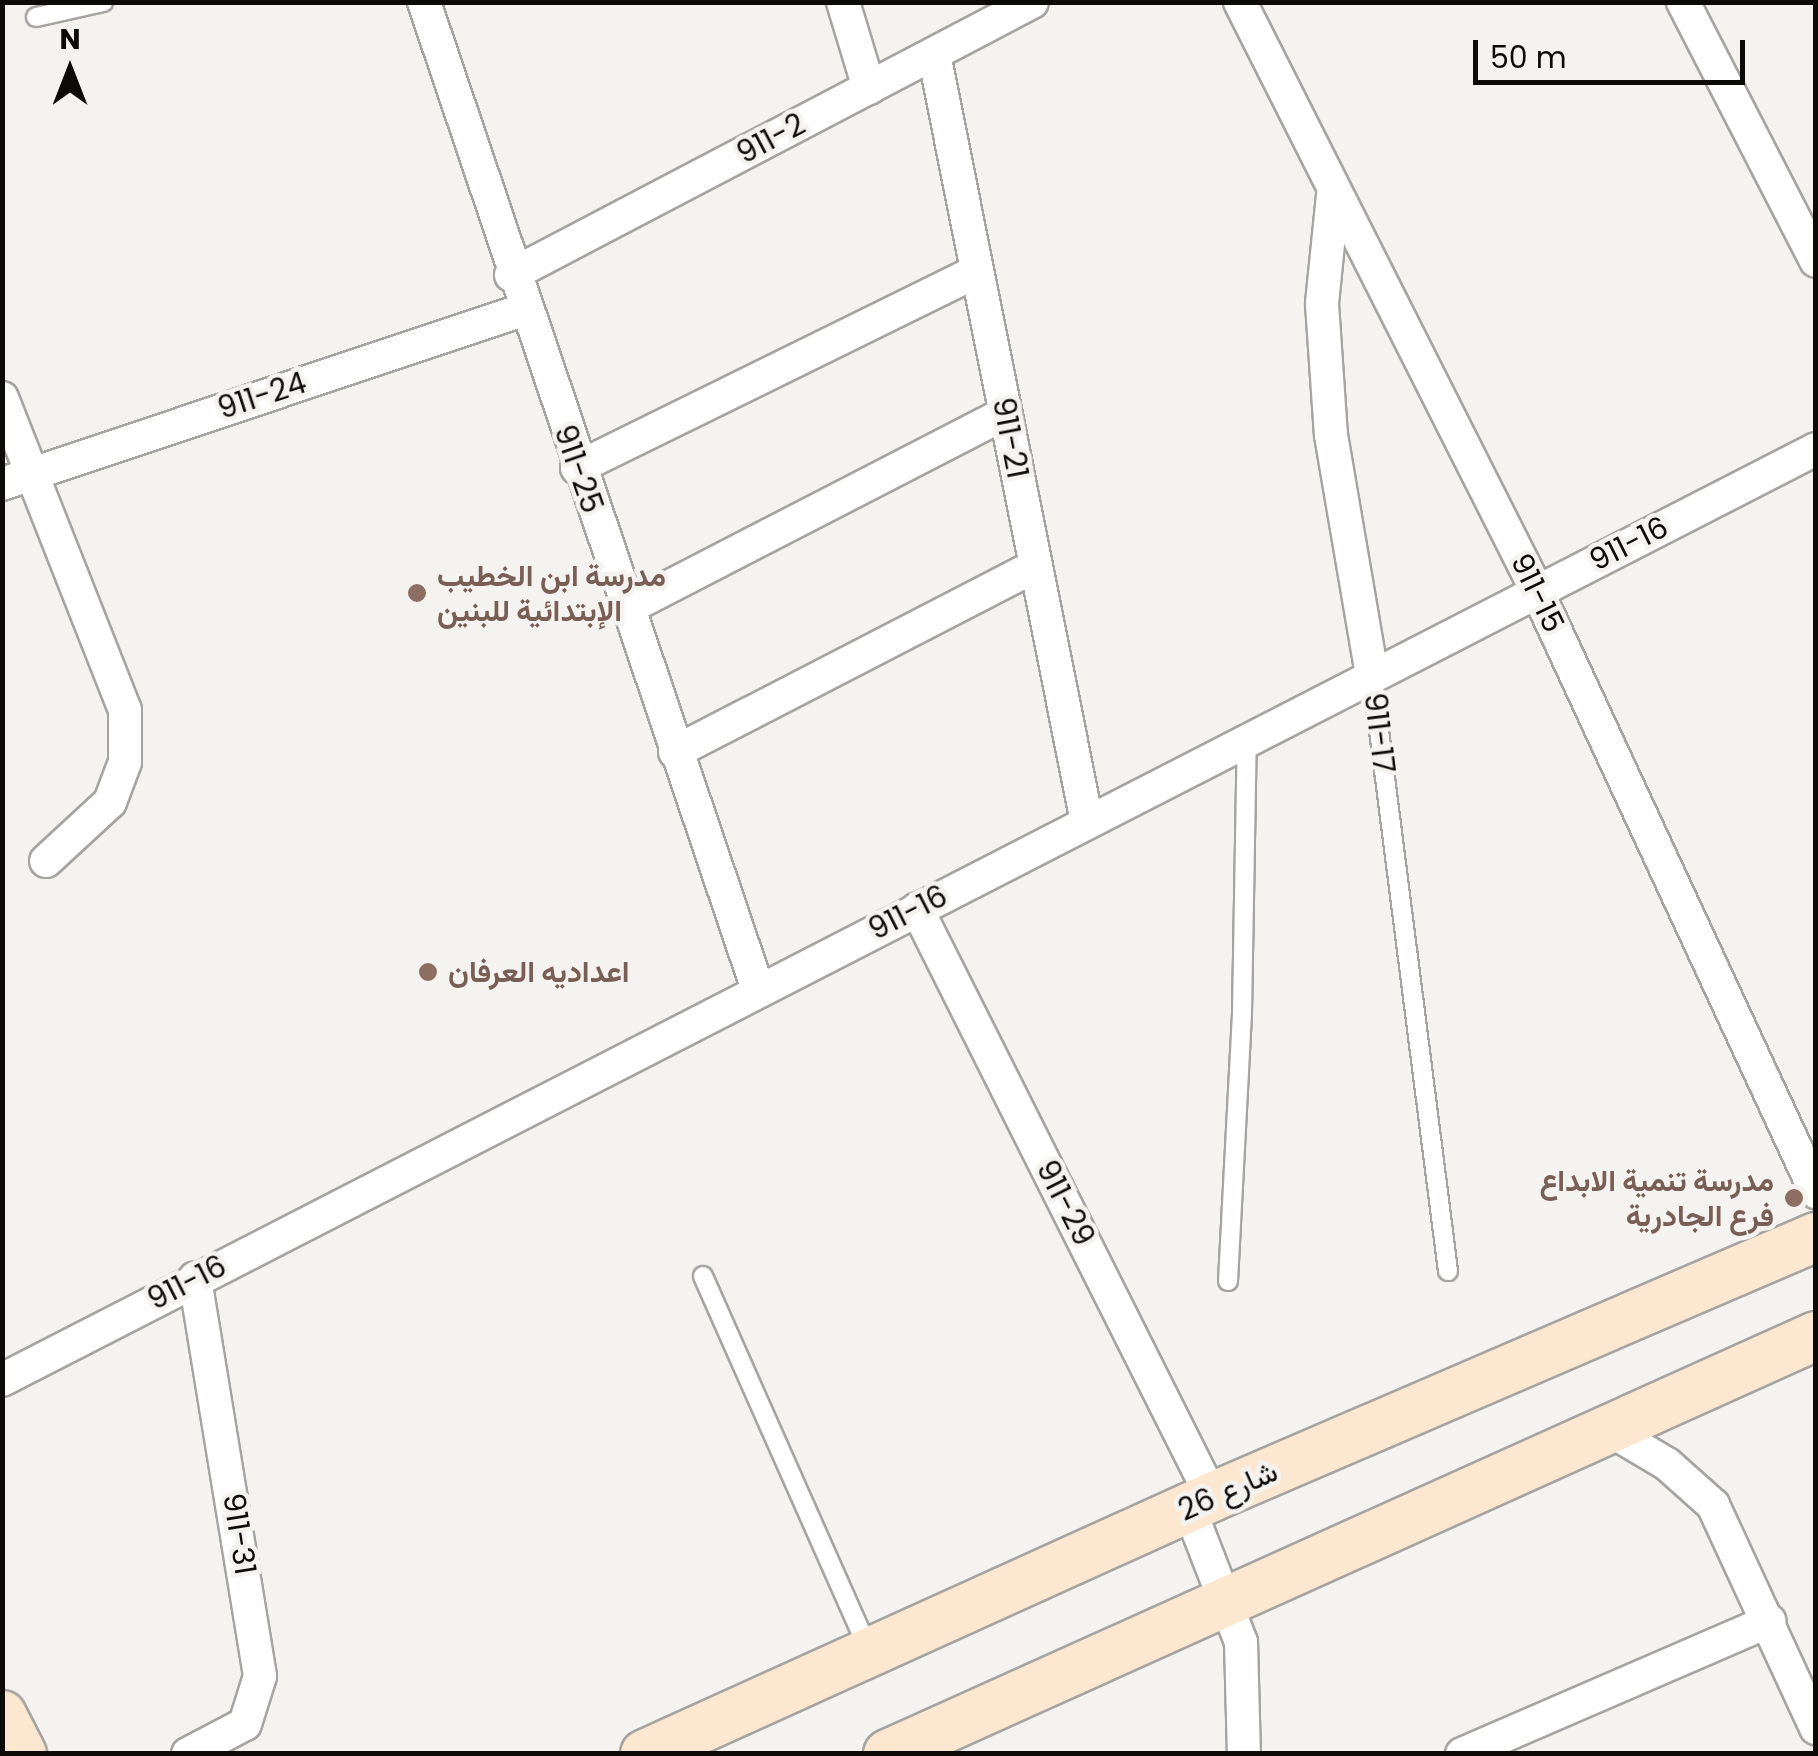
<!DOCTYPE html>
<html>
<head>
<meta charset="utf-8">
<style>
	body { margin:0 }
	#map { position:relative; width:1818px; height:1756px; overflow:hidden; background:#f4f3ef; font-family:Poppins,Vazirmatn,sans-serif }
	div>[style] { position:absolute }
	.roads { filter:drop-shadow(2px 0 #a5a4a0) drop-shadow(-2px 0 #a5a4a0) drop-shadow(0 2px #a5a4a0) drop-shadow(0 -2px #a5a4a0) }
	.lane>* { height:18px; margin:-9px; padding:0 9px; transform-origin:9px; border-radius:9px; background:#fff }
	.street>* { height:32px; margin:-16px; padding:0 16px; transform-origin:16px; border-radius:16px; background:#fff }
	.secondary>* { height:48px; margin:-24px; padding:0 24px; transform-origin:24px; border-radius:24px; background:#fce8d0 }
	.dots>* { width:28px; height:28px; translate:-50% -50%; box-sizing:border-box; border:5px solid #f4f3ef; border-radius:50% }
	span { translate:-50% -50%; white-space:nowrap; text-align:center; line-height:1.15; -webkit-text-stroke:9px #f4f3ef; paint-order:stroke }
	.street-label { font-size:30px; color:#0c0b0a }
	.education-label { font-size:30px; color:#785e54; font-weight:700 }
	.left { translate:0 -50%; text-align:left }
	.right { translate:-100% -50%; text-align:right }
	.frame { position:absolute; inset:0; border:5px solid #0c0b0a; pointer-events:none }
	.north { position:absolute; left:20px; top:20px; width:100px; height:100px; -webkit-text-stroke:8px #f4f3ef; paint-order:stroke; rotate:0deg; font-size:28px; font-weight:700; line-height:40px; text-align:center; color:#0c0b0a }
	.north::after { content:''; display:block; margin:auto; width:35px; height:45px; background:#0c0b0a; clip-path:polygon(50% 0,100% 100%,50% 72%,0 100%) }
	.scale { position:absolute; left:1473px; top:40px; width:272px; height:45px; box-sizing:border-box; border:5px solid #0c0b0a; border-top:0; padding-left:12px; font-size:30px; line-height:35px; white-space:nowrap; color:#0c0b0a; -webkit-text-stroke:8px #f4f3ef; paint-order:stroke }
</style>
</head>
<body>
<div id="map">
	<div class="roads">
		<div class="lane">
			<div style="left:36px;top:17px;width:69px;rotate:-12.6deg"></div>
			<div style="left:1372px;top:676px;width:600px;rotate:82.72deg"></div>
			<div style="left:703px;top:1276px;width:409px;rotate:66.1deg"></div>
			<div style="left:1228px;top:1281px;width:268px;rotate:-87deg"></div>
			<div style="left:1242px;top:1013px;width:273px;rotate:-89deg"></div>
		</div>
		<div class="street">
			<div style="left:424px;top:2px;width:1043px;rotate:71.32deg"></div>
			<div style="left:843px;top:2px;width:90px;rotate:73.2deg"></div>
			<div style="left:1240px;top:2px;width:660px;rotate:63.24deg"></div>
			<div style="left:1537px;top:591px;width:663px;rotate:65.1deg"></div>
			<div style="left:1683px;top:2px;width:291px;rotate:62.8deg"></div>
			<div style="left:934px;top:54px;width:783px;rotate:78.73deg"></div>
			<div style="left:1333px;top:195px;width:110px;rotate:95.8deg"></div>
			<div style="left:1322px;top:304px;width:131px;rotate:86.1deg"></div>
			<div style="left:1331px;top:435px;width:244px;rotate:80.3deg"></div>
			<div style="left:511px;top:275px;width:588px;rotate:-27.65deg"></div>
			<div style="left:2px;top:398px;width:335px;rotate:68.5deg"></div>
			<div style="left:125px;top:710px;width:52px;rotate:90deg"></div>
			<div style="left:125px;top:762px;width:43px;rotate:110.6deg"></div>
			<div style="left:110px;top:802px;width:87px;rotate:137.3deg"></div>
			<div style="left:577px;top:468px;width:446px;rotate:-26.2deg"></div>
			<div style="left:2px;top:484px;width:549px;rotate:-18.47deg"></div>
			<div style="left:626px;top:609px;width:427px;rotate:-27.3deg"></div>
			<div style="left:675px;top:752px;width:406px;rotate:-27.3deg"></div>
			<div style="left:917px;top:909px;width:658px;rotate:63.36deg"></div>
			<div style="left:2px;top:1380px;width:2039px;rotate:-27.17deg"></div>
			<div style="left:1608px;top:1429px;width:69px;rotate:30.7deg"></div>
			<div style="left:1667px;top:1464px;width:62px;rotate:41.7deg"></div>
			<div style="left:1713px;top:1505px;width:246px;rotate:65.2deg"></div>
			<div style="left:1189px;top:1508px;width:144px;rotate:68.8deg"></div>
			<div style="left:1241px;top:1642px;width:112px;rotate:88.5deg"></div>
			<div style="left:188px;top:1754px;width:64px;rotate:-27.8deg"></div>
			<div style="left:245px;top:1724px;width:50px;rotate:-72.6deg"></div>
			<div style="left:260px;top:1676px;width:403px;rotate:-99.3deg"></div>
			<div style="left:1462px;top:1754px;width:335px;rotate:-23.4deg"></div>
		</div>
		<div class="secondary">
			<div style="left:2px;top:1715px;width:44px;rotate:62.9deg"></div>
			<div style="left:645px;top:1754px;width:623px;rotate:-24.38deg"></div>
			<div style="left:1212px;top:1497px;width:658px;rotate:-23.29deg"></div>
			<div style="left:888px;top:1754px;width:1018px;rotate:-24.25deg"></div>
		</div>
	</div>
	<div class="dots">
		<div style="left:417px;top:593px;background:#8d6e63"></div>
		<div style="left:428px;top:972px;background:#8d6e63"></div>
		<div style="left:1794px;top:1198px;background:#8d6e63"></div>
	</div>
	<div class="street-label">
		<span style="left:771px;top:139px;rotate:-28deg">911-2</span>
		<span style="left:262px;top:396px;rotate:-18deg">911-24</span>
		<span style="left:1010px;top:438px;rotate:79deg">911-21</span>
		<span style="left:578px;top:469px;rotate:71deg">911-25</span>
		<span style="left:1629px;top:544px;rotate:-27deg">911-16</span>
		<span style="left:1537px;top:593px;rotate:64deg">911-15</span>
		<span style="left:1379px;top:733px;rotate:83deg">911-17</span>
		<span style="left:908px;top:913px;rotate:-27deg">911-16</span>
		<span style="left:1065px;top:1203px;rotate:63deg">911-29</span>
		<span style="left:187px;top:1283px;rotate:-27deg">911-16</span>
		<span style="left:1228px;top:1491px;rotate:-24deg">شارع 26</span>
		<span style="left:239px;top:1534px;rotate:81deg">911-31</span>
	</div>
	<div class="education-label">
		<span class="left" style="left:437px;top:593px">مدرسة ابن الخطيب<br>الإبتدائية للبنين</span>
		<span class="left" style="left:448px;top:972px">اعداديه العرفان</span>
		<span class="right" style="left:1774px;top:1198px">مدرسة تنمية الابداع<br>فرع الجادرية</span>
	</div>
	<div class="frame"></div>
	<div class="north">N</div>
	<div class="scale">50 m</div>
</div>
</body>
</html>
